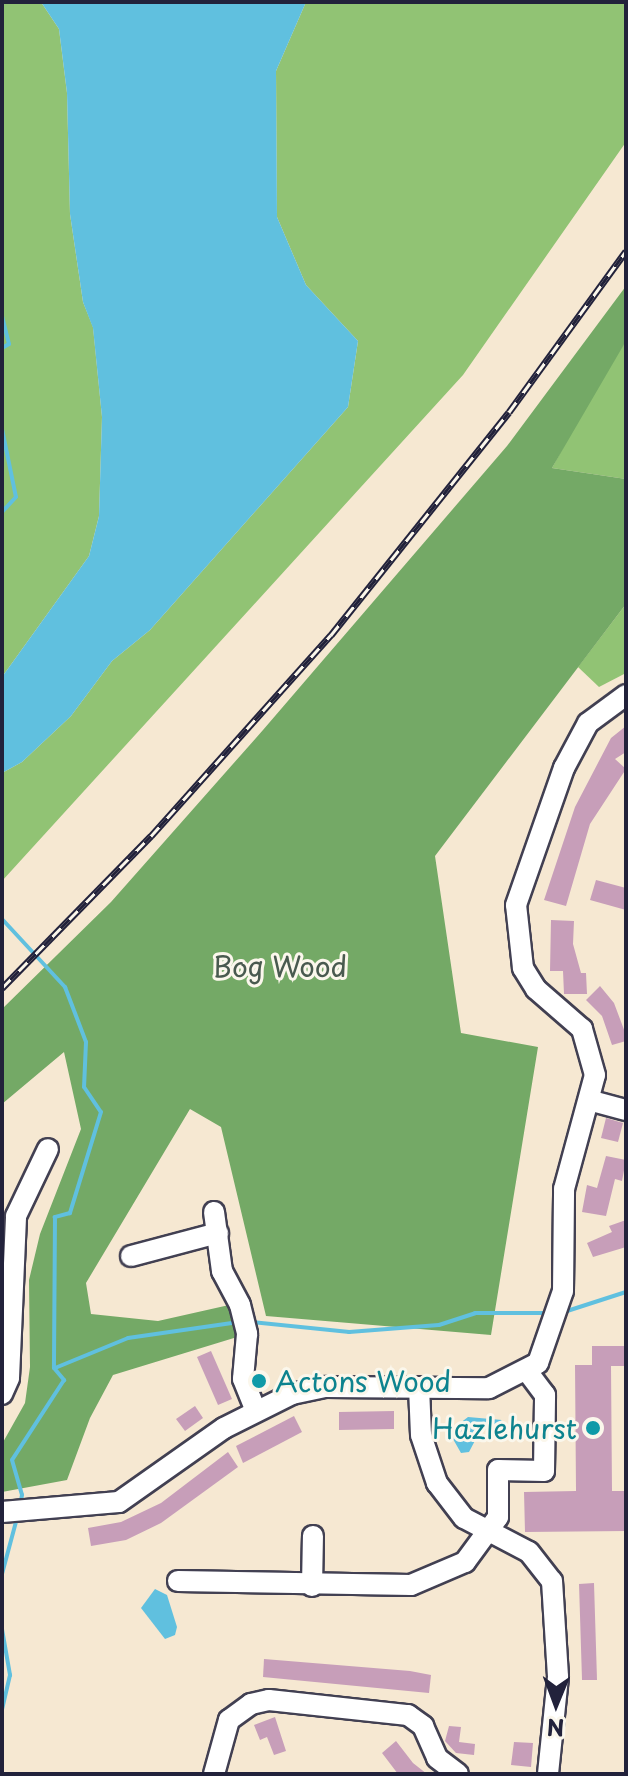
<!DOCTYPE html>
<html>
<head>
<meta charset="utf-8">
<style>
	body { margin:0 }
	#map { position:relative; width:628px; height:1776px; overflow:hidden; background:#f6e8d2; font-family:"Playpen Sans",sans-serif }
	div>[style] { position:absolute }
	.green>* { inset:0; background:#91c374 }
	.forest>* { inset:0; background:#74a966 }
	.water>* { inset:0; background:#60c0df }
	.stream>* { height:4px; margin:-2px; padding:0 2px; transform-origin:2px; border-radius:2px; background:#60c0df }
	.building>* { inset:0; background:#c79eb9 }
	.roads { filter:drop-shadow(2px 0 #424052) drop-shadow(-2px 0 #424052) drop-shadow(0 2px #424052) drop-shadow(0 -2px #424052) }
	.minor>* { height:20px; margin:-10px; padding:0 10px; transform-origin:10px; border-radius:10px; background:#fff }
	.rail>* { height:7px; margin-top:-3.5px; transform-origin:0; background:repeating-linear-gradient(90deg,#fbf7ec 0 12px,#22223b 0 24px); box-sizing:border-box; border-block:2px solid #22223b }
	.dots>* { width:22px; height:22px; translate:-50% -50%; box-sizing:border-box; border:4px solid #fbf7ec; border-radius:50% }
	span { translate:-50% -50%; white-space:nowrap; text-align:center; line-height:1.15; -webkit-text-stroke:6px #fbf7ec; paint-order:stroke }
	.park-label { font-size:28px; color:#495a4f }
	.culture-label { font-size:28px; color:#0d838f }
	.left { translate:0 -50%; text-align:left }
	.right { translate:-100% -50%; text-align:right }
	.frame { position:absolute; inset:0; border:4px solid #22223b; pointer-events:none }
	.north { position:absolute; left:516px; top:1664px; width:80px; height:80px; -webkit-text-stroke:6px #fbf7ec; paint-order:stroke; rotate:181deg; font-size:22px; font-weight:700; line-height:32px; text-align:center; color:#22223b }
	.north::after { content:''; display:block; margin:auto; width:28px; height:36px; background:#22223b; clip-path:polygon(50% 0,100% 100%,50% 72%,0 100%) }
</style>
</head>
<body>
<div id="map">
	<div class="green">
		<div style="clip-path:polygon(2px 2px,41px 2px,59px 29px,67px 93px,70px 214px,83px 302px,93px 327px,102px 417px,99px 516px,89px 556px,2px 677px)"></div>
		<div style="clip-path:polygon(306px 2px,626px 2px,626px 142px,463px 375px,2px 881px,2px 773px,22px 762px,71px 716px,112px 661px,150px 630px,348px 407px,358px 341px,306px 285px,277px 217px,276px 71px)"></div>
		<div style="clip-path:polygon(626px 341px,626px 479px,552px 468px,603px 374px)"></div>
		<div style="clip-path:polygon(626px 604px,626px 673px,599px 687px,578px 667px)"></div>
	</div>
	<div class="forest">
		<div style="clip-path:polygon(626px 286px,626px 341px,552px 468px,626px 479px,626px 604px,435px 856px,461px 1033px,538px 1047px,491px 1335px,266px 1316px,221px 1127px,190px 1109px,86px 1283px,91px 1314px,158px 1321px,238px 1303px,247px 1334px,113px 1375px,90px 1418px,67px 1480px,2px 1492px,2px 1444px,25px 1403px,30px 1367px,29px 1280px,40px 1234px,81px 1129px,64px 1052px,2px 1104px,2px 1009px,111px 902px,263px 730px,507px 446px)"></div>
	</div>
	<div class="water">
		<div style="clip-path:polygon(41px 2px,306px 2px,276px 71px,277px 217px,306px 285px,358px 341px,348px 407px,150px 630px,112px 661px,71px 716px,22px 762px,2px 773px,2px 677px,89px 556px,99px 516px,102px 417px,93px 328px,83px 302px,70px 214px,67px 93px,59px 29px)"></div>
		<div style="clip-path:polygon(468px 1417px,502px 1420px,479px 1433px,469px 1452px,461px 1453px,453px 1439px,455px 1427px)"></div>
		<div style="clip-path:polygon(155px 1589px,167px 1595px,177px 1627px,175px 1635px,165px 1639px,141px 1608px)"></div>
	</div>
	<div class="stream">
		<div style="left:2px;top:316px;width:29px;rotate:76deg"></div>
		<div style="left:9px;top:344px;width:8px;rotate:150deg"></div>
		<div style="left:2px;top:429px;width:69px;rotate:78.4deg"></div>
		<div style="left:16px;top:497px;width:21px;rotate:133deg"></div>
		<div style="left:2px;top:919px;width:93px;rotate:47.2deg"></div>
		<div style="left:65px;top:987px;width:59px;rotate:69.1deg"></div>
		<div style="left:86px;top:1042px;width:45px;rotate:92.5deg"></div>
		<div style="left:84px;top:1087px;width:30px;rotate:56deg"></div>
		<div style="left:101px;top:1112px;width:106px;rotate:107.1deg"></div>
		<div style="left:70px;top:1213px;width:16px;rotate:165deg"></div>
		<div style="left:55px;top:1217px;width:151px;rotate:90.4deg"></div>
		<div style="left:54px;top:1368px;width:16px;rotate:50deg"></div>
		<div style="left:64px;top:1380px;width:95px;rotate:123deg"></div>
		<div style="left:12px;top:1460px;width:36px;rotate:74deg"></div>
		<div style="left:22px;top:1495px;width:10px;rotate:101deg"></div>
		<div style="left:564px;top:1312px;width:65px;rotate:-17.9deg"></div>
		<div style="left:251px;top:1322px;width:99px;rotate:5.8deg"></div>
		<div style="left:349px;top:1332px;width:90px;rotate:-4.4deg"></div>
		<div style="left:439px;top:1325px;width:38px;rotate:-18deg"></div>
		<div style="left:475px;top:1313px;width:72px"></div>
		<div style="left:55px;top:1368px;width:79px;rotate:-22.3deg"></div>
		<div style="left:128px;top:1338px;width:112px;rotate:-8.2deg"></div>
		<div style="left:2px;top:1574px;width:58px;rotate:-75deg"></div>
		<div style="left:2px;top:1629px;width:47px;rotate:80.1deg"></div>
		<div style="left:10px;top:1675px;width:35px;rotate:103deg"></div>
	</div>
	<div class="building">
		<div style="clip-path:polygon(626px 726px,626px 752px,615px 759px,626px 769px,590px 824px,566px 906px,544px 900px,575px 807px,611px 738px)"></div>
		<div style="clip-path:polygon(596px 880px,626px 888px,626px 910px,590px 900px)"></div>
		<div style="clip-path:polygon(551px 920px,574px 921px,573px 944px,581px 973px,586px 973px,587px 994px,564px 994px,563px 971px,550px 971px)"></div>
		<div style="clip-path:polygon(600px 986px,614px 1003px,626px 1035px,626px 1041px,612px 1045px,602px 1016px,586px 1000px)"></div>
		<div style="clip-path:polygon(606px 1118px,623px 1123px,618px 1142px,601px 1138px)"></div>
		<div style="clip-path:polygon(606px 1156px,626px 1160px,622px 1181px,615px 1179px,606px 1216px,582px 1212px,587px 1185px,597px 1188px)"></div>
		<div style="clip-path:polygon(626px 1220px,626px 1247px,593px 1257px,587px 1243px,612px 1232px,609px 1226px)"></div>
		<div style="clip-path:polygon(592px 1346px,626px 1346px,626px 1366px,611px 1366px,612px 1491px,626px 1491px,626px 1531px,525px 1532px,524px 1492px,576px 1491px,575px 1365px,592px 1365px)"></div>
		<div style="clip-path:polygon(211px 1351px,232px 1399px,218px 1405px,197px 1357px)"></div>
		<div style="clip-path:polygon(195px 1406px,203px 1418px,185px 1431px,176px 1419px)"></div>
		<div style="clip-path:polygon(394px 1411px,394px 1429px,339px 1430px,339px 1412px)"></div>
		<div style="clip-path:polygon(294px 1416px,302px 1432px,243px 1463px,236px 1446px)"></div>
		<div style="clip-path:polygon(228px 1452px,238px 1467px,161px 1523px,126px 1540px,91px 1546px,88px 1528px,121px 1522px,161px 1503px)"></div>
		<div style="clip-path:polygon(594px 1583px,597px 1680px,582px 1680px,579px 1584px)"></div>
		<div style="clip-path:polygon(264px 1659px,410px 1671px,431px 1675px,429px 1693px,263px 1677px)"></div>
		<div style="clip-path:polygon(275px 1717px,286px 1751px,274px 1755px,267px 1737px,260px 1740px,254px 1725px)"></div>
		<div style="clip-path:polygon(449px 1726px,461px 1727px,459px 1742px,475px 1744px,474px 1755px,456px 1753px,445px 1741px)"></div>
		<div style="clip-path:polygon(396px 1741px,413px 1763px,427px 1774px,398px 1774px,382px 1753px)"></div>
		<div style="clip-path:polygon(514px 1742px,533px 1743px,531px 1767px,511px 1765px)"></div>
	</div>
	<div class="roads">
		<div class="minor">
			<div style="left:592px;top:1101px;width:35px;rotate:15deg"></div>
			<div style="left:214px;top:1212px;width:60px;rotate:82.3deg"></div>
			<div style="left:222px;top:1271px;width:38px;rotate:62deg"></div>
			<div style="left:240px;top:1305px;width:30px;rotate:76deg"></div>
			<div style="left:247px;top:1334px;width:45px;rotate:95.1deg"></div>
			<div style="left:243px;top:1379px;width:35px;rotate:68deg"></div>
			<div style="left:131px;top:1256px;width:90px;rotate:-14.8deg"></div>
			<div style="left:419px;top:1387px;width:48px;rotate:87.6deg"></div>
			<div style="left:421px;top:1435px;width:51px;rotate:71.6deg"></div>
			<div style="left:437px;top:1483px;width:44px;rotate:52.4deg"></div>
			<div style="left:464px;top:1518px;width:73px;rotate:27.6deg"></div>
			<div style="left:529px;top:1552px;width:37px;rotate:52deg"></div>
			<div style="left:552px;top:1581px;width:96px;rotate:86.4deg"></div>
			<div style="left:558px;top:1677px;width:98px;rotate:95.9deg"></div>
			<div style="left:2px;top:1394px;width:17px;rotate:-66deg"></div>
			<div style="left:9px;top:1378px;width:162px;rotate:-87.5deg"></div>
			<div style="left:16px;top:1216px;width:74px;rotate:-64.5deg"></div>
			<div style="left:2px;top:1512px;width:117px;rotate:-4.9deg"></div>
			<div style="left:119px;top:1502px;width:128px;rotate:-35.2deg"></div>
			<div style="left:224px;top:1428px;width:76px;rotate:-26.6deg"></div>
			<div style="left:292px;top:1394px;width:35px;rotate:-12deg"></div>
			<div style="left:326px;top:1387px;width:163px;rotate:0.4deg"></div>
			<div style="left:489px;top:1388px;width:55px;rotate:-27deg"></div>
			<div style="left:538px;top:1363px;width:76px;rotate:-70.9deg"></div>
			<div style="left:563px;top:1291px;width:102px;rotate:-89.4deg"></div>
			<div style="left:564px;top:1189px;width:118px;rotate:-74.8deg"></div>
			<div style="left:595px;top:1075px;width:48px;rotate:-105.8deg"></div>
			<div style="left:582px;top:1029px;width:61px;rotate:-139deg"></div>
			<div style="left:536px;top:989px;width:25px;rotate:-122deg"></div>
			<div style="left:523px;top:968px;width:63px;rotate:-96.3deg"></div>
			<div style="left:516px;top:905px;width:145px;rotate:-70.7deg"></div>
			<div style="left:564px;top:768px;width:51px;rotate:-61.9deg"></div>
			<div style="left:588px;top:723px;width:47px;rotate:-36.4deg"></div>
			<div style="left:178px;top:1581px;width:233px;rotate:1deg"></div>
			<div style="left:411px;top:1585px;width:59px;rotate:-23.1deg"></div>
			<div style="left:465px;top:1562px;width:56px;rotate:-53.7deg"></div>
			<div style="left:498px;top:1517px;width:47px;rotate:-90deg"></div>
			<div style="left:498px;top:1470px;width:46px;rotate:1.2deg"></div>
			<div style="left:544px;top:1471px;width:76px;rotate:-89.2deg"></div>
			<div style="left:545px;top:1395px;width:30px;rotate:-127deg"></div>
			<div style="left:312px;top:1586px;width:50px;rotate:-88.9deg"></div>
			<div style="left:214px;top:1774px;width:56px;rotate:-74.5deg"></div>
			<div style="left:229px;top:1720px;width:27px;rotate:-36deg"></div>
			<div style="left:251px;top:1704px;width:18px;rotate:-13deg"></div>
			<div style="left:269px;top:1700px;width:140px;rotate:6.2deg"></div>
			<div style="left:408px;top:1715px;width:19px;rotate:36deg"></div>
			<div style="left:423px;top:1726px;width:35px;rotate:66deg"></div>
			<div style="left:437px;top:1758px;width:26px;rotate:37deg"></div>
		</div>
	</div>
	<div class="rail">
		<div style="left:2px;top:988px;width:213px;rotate:-45.6deg"></div>
		<div style="left:151px;top:836px;width:270px;rotate:-48.2deg"></div>
		<div style="left:331px;top:635px;width:285px;rotate:-51.4deg"></div>
		<div style="left:509px;top:412px;width:199px;rotate:-54deg"></div>
	</div>
	<div class="dots">
		<div style="left:259px;top:1381px;background:#0f9aa8"></div>
		<div style="left:593px;top:1428px;background:#0f9aa8"></div>
	</div>
	<div class="park-label">
		<span style="left:280px;top:966px">Bog Wood</span>
	</div>
	<div class="culture-label">
		<span class="left" style="left:275px;top:1381px">Actons Wood</span>
		<span class="right" style="left:577px;top:1428px">Hazlehurst</span>
	</div>
	<div class="frame"></div>
	<div class="north">N</div>
</div>
</body>
</html>
